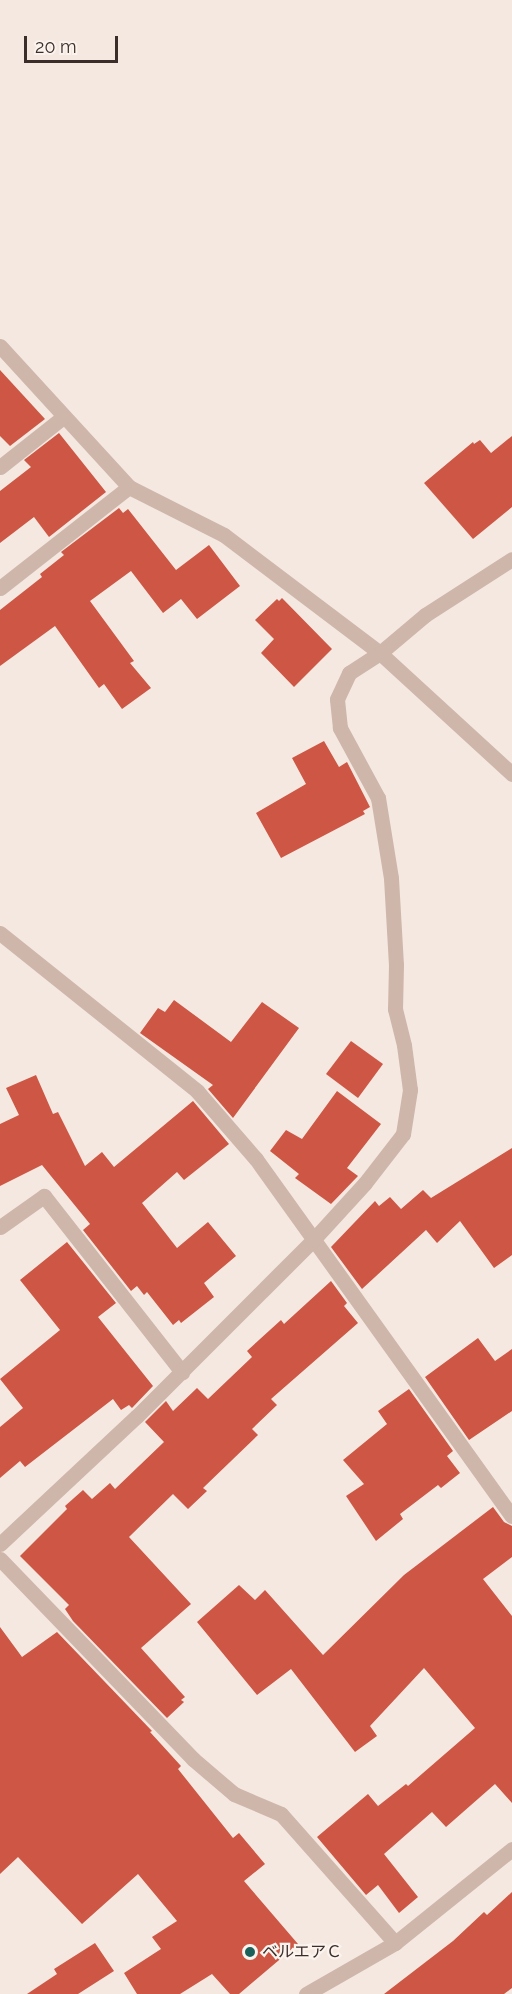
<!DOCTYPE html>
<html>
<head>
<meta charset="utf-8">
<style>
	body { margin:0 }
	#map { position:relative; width:512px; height:1994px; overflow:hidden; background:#f5e8e0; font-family:Raleway,"Noto Sans JP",sans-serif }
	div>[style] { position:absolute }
	.building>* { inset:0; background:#cd5645 }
	.minor>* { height:15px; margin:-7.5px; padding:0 7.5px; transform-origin:7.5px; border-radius:7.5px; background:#ceb6aa }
	.dots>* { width:16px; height:16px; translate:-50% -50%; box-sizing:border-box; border:3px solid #fbf3ed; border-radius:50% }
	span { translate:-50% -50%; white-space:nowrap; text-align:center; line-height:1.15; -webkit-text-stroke:4.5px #fbf3ed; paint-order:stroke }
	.poi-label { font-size:16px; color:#3b2d2a }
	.left { translate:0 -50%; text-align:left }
	.scale { position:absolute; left:24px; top:36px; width:94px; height:27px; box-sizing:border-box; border:3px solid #3b2d2a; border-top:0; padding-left:8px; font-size:18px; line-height:21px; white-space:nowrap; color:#3b2d2a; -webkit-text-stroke:4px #fbf3ed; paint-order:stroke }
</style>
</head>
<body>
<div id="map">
	<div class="building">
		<div style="clip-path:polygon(0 370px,45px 419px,10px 446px,0 436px)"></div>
		<div style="clip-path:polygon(59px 433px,106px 492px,49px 537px,34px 517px,0 543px,0 491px,31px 467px,24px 460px)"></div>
		<div style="clip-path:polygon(512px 436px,512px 507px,473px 539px,424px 483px,473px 442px,474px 444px,480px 440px,491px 453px)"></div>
		<div style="clip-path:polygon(119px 508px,123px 513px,128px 509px,176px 570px,209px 545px,240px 586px,197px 619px,181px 599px,163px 613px,131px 571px,90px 601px,134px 661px,130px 663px,151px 688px,122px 709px,104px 684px,99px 688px,55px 626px,0 666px,0 610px,42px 577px,40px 574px,64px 555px,61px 552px)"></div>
		<div style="clip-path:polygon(282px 598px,332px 649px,294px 687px,261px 653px,274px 639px,255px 620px,277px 599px,279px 601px)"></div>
		<div style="clip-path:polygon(324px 741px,339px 767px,347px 762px,370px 807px,363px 811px,365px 814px,281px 858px,256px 813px,306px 784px,292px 758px)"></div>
		<div style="clip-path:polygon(174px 1000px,231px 1042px,262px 1002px,299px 1028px,233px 1118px,208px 1089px,213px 1085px,140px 1033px,158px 1008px,165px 1012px)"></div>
		<div style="clip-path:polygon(351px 1041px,383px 1064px,358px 1098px,326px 1074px)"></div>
		<div style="clip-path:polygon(36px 1075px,53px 1114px,58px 1112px,85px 1166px,102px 1152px,114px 1167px,193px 1101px,229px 1144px,184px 1180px,177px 1172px,142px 1203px,177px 1248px,208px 1222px,236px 1256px,204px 1283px,214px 1297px,181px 1323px,179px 1320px,173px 1325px,147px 1292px,144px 1295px,137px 1286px,131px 1291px,83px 1230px,90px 1224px,42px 1165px,0 1186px,0 1124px,19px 1115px,6px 1088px)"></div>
		<div style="clip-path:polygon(337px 1091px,381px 1124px,347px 1168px,358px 1176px,331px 1204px,295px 1178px,299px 1174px,270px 1151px,286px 1130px,302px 1139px)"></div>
		<div style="clip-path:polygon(512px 1148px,512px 1255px,494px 1268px,460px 1221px,437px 1243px,426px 1230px,362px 1289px,331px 1247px,375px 1201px,379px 1206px,390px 1197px,401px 1209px,423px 1190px,431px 1198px)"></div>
		<div style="clip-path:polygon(67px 1242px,116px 1303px,98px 1317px,153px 1386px,132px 1408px,129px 1405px,121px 1410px,113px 1399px,25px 1467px,20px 1461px,0 1478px,0 1427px,23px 1408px,0 1379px,60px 1330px,20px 1280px)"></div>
		<div style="clip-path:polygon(331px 1281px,347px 1303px,344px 1306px,358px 1323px,271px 1399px,277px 1405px,252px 1429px,258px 1435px,203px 1488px,207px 1491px,188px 1509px,173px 1494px,129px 1537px,191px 1604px,141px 1648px,185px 1697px,181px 1700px,184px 1702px,167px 1718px,73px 1621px,65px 1609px,69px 1605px,20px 1556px,67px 1509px,65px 1506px,83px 1490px,92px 1499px,110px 1483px,115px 1489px,164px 1442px,145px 1422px,166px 1401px,173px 1411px,197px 1388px,208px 1399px,252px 1357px,247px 1351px,281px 1320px,284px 1324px)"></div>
		<div style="clip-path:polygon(478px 1338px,495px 1361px,512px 1349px,512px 1411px,469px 1440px,425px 1377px)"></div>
		<div style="clip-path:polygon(409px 1389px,453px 1451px,447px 1456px,460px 1473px,441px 1488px,438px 1485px,400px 1514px,403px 1519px,376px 1541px,346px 1496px,364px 1484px,343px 1460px,387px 1424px,378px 1411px)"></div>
		<div style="clip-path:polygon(493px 1507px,504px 1522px,512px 1526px,512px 1557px,483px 1579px,512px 1616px,512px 1803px,495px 1784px,446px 1827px,432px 1812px,384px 1854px,418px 1897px,399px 1913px,378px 1885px,366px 1895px,317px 1837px,368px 1794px,378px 1806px,406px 1784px,408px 1786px,475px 1728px,424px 1668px,370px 1726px,377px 1736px,355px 1752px,291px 1669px,257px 1695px,197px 1622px,239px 1585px,255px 1600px,265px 1590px,323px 1655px,404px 1575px)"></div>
		<div style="clip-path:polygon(0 1627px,22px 1657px,57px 1632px,152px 1731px,150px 1732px,181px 1766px,178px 1769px,233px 1838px,239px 1833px,265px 1864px,244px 1881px,298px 1944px,239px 1994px,230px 1994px,212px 1974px,180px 1994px,137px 1994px,124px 1973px,161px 1949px,152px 1937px,177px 1921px,138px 1874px,82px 1924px,18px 1857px,0 1874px)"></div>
		<div style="clip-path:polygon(512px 1892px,512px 1988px,504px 1994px,384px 1994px,453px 1941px,484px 1912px,487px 1915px)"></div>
		<div style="clip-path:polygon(95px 1943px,114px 1971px,78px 1994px,27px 1994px,57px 1974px,54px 1969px)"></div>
	</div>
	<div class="minor">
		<div style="left:0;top:346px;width:191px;rotate:47.5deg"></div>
		<div style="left:129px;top:487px;width:106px;rotate:26.8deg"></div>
		<div style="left:224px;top:535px;width:196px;rotate:37.1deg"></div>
		<div style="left:380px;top:653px;width:59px;rotate:-40.2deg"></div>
		<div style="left:425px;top:615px;width:103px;rotate:-32.8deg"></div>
		<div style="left:0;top:467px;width:80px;rotate:-38.4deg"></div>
		<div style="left:0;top:588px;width:164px;rotate:-38.1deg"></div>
		<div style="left:0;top:933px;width:253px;rotate:38.7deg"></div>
		<div style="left:197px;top:1091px;width:90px;rotate:49.1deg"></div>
		<div style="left:256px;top:1159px;width:439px;rotate:54.4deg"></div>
		<div style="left:0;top:1227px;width:54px;rotate:-35.2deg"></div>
		<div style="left:44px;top:1196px;width:224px;rotate:51.9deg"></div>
		<div style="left:0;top:1544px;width:187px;rotate:-43.1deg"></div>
		<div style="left:137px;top:1416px;width:249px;rotate:-45deg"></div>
		<div style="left:313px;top:1240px;width:77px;rotate:-47.6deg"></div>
		<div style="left:365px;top:1183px;width:62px;rotate:-52.2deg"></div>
		<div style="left:403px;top:1134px;width:45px;rotate:-81deg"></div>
		<div style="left:410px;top:1090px;width:45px;rotate:-97.6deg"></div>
		<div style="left:404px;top:1045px;width:37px;rotate:-104deg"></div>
		<div style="left:395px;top:1009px;width:44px;rotate:-88.7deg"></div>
		<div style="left:396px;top:965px;width:87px;rotate:-93.3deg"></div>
		<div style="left:391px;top:878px;width:81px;rotate:-99.2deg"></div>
		<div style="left:378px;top:798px;width:80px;rotate:-118.5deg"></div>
		<div style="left:340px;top:728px;width:29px;rotate:-96deg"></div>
		<div style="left:337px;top:699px;width:29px;rotate:-65deg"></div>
		<div style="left:349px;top:673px;width:37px;rotate:-33deg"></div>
		<div style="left:380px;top:653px;width:179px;rotate:42.5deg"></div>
		<div style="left:0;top:1559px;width:278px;rotate:46deg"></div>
		<div style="left:193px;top:1759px;width:54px;rotate:40.5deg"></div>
		<div style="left:234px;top:1794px;width:51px;rotate:23.1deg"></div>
		<div style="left:281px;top:1814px;width:172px;rotate:48.5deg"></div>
		<div style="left:306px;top:1994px;width:103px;rotate:-29.8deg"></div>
		<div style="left:395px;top:1943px;width:150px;rotate:-38.8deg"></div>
	</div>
	<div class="dots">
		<div style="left:250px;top:1952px;background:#1c605c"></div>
	</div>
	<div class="poi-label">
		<span class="left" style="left:262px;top:1952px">ベルエアＣ</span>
	</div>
	<div class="scale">20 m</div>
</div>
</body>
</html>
